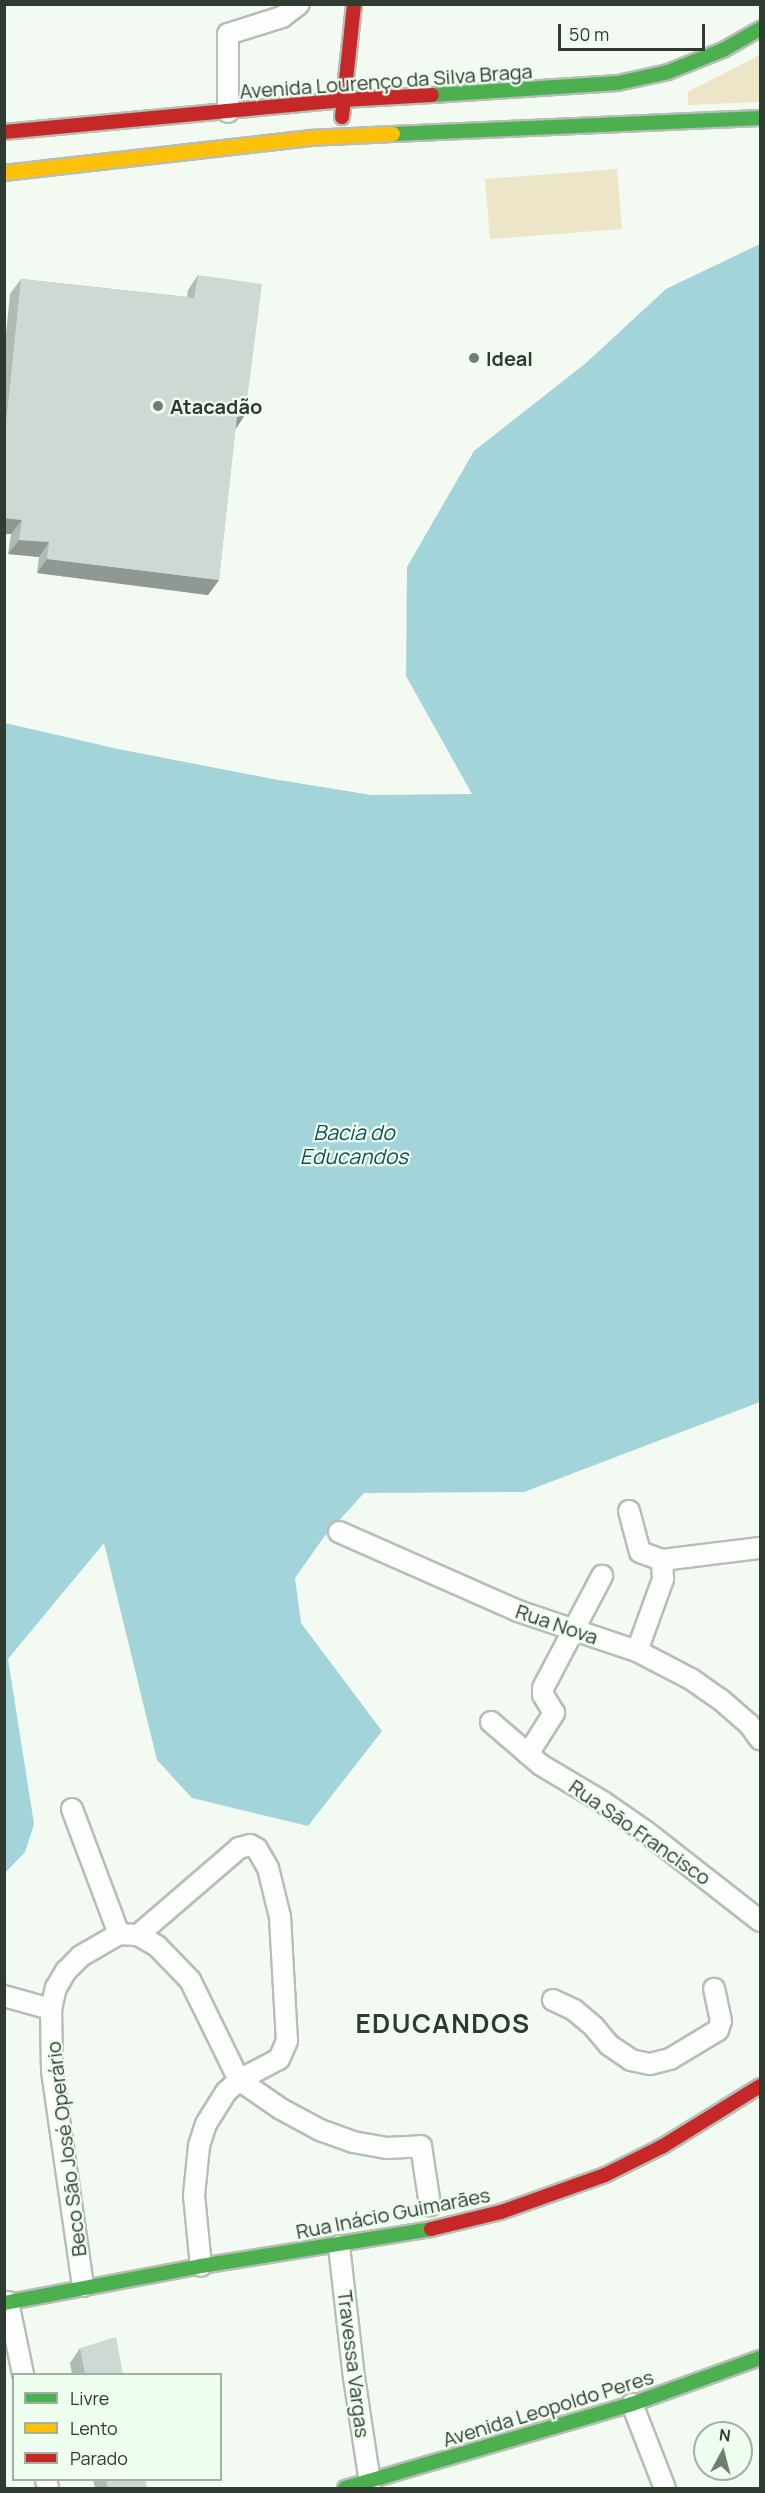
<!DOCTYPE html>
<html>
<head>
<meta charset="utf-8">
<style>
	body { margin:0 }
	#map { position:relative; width:765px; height:2493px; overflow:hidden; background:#f2faf2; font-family:Manrope,sans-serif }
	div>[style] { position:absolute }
	.green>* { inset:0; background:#ece5c7 }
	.water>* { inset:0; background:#a2d4d9 }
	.roads { filter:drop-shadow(2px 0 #b6beb6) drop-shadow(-2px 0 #b6beb6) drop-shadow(0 2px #b6beb6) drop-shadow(0 -2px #b6beb6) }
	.street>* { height:20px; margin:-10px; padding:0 10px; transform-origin:10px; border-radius:10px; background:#fdfefd }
	.fast>* { height:14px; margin:-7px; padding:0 7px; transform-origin:7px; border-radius:7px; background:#4caf50 }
	.slow>* { height:14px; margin:-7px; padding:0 7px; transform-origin:7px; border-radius:7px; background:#ffc107 }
	.jam>* { height:14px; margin:-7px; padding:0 7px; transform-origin:7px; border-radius:7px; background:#c62828 }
	.wall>* { inset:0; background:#b1bbb5 }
	.shaded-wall>* { inset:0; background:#909894 }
	.building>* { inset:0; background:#ced9d3 }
	.dots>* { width:16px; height:16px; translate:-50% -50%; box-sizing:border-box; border:3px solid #eefeef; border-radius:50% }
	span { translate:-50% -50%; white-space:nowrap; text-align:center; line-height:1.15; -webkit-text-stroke:4.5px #eefeef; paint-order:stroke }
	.street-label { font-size:20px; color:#2f3a31 }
	.poi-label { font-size:20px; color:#2f3a31; font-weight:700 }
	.left { translate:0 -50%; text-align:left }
	.water-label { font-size:21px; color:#155058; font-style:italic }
	.district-label { font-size:26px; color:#2f3a31; font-weight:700; letter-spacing:1.5px }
	.frame { position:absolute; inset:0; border:6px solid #2f3a31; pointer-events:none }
	.legend { position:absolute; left:12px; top:2373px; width:210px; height:108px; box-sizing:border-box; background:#eefeef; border:2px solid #a2b0a3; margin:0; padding:8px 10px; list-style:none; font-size:18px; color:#2f3a31 }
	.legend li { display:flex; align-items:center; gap:12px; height:30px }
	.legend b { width:30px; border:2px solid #a2b0a3 }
	.north { position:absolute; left:693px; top:2421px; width:60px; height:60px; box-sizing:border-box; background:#eefeef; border:2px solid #a2b0a3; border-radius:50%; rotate:7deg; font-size:16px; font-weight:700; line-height:24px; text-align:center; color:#2f3a31 }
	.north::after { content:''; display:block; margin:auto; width:21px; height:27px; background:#737d75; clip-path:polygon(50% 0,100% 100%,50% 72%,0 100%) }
	.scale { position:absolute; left:558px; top:24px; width:147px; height:27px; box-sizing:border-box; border:3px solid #2f3a31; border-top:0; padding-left:8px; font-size:18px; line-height:21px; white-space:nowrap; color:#2f3a31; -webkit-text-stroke:4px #eefeef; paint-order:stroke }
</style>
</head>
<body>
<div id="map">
	<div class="green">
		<div style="clip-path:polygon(760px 55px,760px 102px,688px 105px,688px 92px)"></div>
		<div style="clip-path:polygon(617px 169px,622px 229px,490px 239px,485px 179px)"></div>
	</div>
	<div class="water">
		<div style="clip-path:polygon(760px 244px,760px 1402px,524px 1492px,364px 1493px,324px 1537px,295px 1578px,301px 1623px,382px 1731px,308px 1826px,192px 1798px,157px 1760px,104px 1543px,8px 1659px,34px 1824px,25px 1852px,5px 1873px,5px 723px,118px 749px,273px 779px,371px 795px,472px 794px,406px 676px,407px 567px,474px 451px,586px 363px,666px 289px)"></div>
	</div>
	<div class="roads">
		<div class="street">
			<div style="left:228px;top:112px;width:78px;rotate:-90deg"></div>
			<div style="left:228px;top:34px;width:57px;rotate:-17.5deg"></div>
			<div style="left:282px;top:17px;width:21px;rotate:-37deg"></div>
			<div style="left:629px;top:1511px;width:42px;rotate:75deg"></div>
			<div style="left:640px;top:1552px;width:23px;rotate:20deg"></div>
			<div style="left:662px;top:1560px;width:99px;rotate:-7deg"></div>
			<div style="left:339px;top:1532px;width:196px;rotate:23.8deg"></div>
			<div style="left:518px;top:1611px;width:126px;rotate:18.6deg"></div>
			<div style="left:637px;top:1651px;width:61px;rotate:27.4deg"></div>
			<div style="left:691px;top:1679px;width:35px;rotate:35deg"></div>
			<div style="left:720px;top:1699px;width:38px;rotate:41deg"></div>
			<div style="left:749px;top:1724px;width:19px;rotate:54deg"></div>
			<div style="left:637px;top:1651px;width:77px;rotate:-70.1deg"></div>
			<div style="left:663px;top:1579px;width:19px;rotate:-93deg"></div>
			<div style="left:491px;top:1722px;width:66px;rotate:40.7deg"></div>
			<div style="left:541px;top:1765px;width:72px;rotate:30.8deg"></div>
			<div style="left:603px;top:1802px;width:51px;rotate:34.6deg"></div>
			<div style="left:645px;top:1831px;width:146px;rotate:38deg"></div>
			<div style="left:528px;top:1754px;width:49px;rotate:-57.6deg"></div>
			<div style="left:554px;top:1713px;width:21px;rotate:-121deg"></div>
			<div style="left:543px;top:1695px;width:7px;rotate:-90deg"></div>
			<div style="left:543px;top:1688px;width:127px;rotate:-62.2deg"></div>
			<div style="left:72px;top:1809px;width:134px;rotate:69.4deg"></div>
			<div style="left:119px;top:1934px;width:19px;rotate:3deg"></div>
			<div style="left:138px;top:1935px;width:22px;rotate:30deg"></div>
			<div style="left:157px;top:1946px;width:47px;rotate:45.9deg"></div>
			<div style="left:190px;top:1980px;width:111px;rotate:63.9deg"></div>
			<div style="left:239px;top:2080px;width:51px;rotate:34.6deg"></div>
			<div style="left:281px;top:2109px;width:44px;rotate:28.3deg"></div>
			<div style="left:320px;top:2130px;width:35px;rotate:20deg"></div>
			<div style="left:353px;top:2142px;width:35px;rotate:10deg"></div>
			<div style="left:387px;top:2148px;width:34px;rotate:-3deg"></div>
			<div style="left:421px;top:2146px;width:60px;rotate:81.3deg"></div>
			<div style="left:138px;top:1935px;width:133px;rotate:-40.7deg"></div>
			<div style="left:239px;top:1848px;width:11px;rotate:-15deg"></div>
			<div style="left:250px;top:1845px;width:8px;rotate:30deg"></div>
			<div style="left:257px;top:1849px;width:22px;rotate:60deg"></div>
			<div style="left:268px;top:1868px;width:50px;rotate:76.2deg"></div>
			<div style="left:280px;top:1917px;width:124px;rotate:86.8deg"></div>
			<div style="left:287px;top:2041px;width:20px;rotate:114deg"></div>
			<div style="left:279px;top:2059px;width:45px;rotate:152.3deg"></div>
			<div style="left:239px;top:2080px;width:18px;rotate:137deg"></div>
			<div style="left:226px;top:2092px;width:38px;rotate:122deg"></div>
			<div style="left:206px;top:2124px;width:23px;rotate:108deg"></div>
			<div style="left:199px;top:2146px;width:49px;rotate:95.8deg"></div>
			<div style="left:194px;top:2195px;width:71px;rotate:84.4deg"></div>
			<div style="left:4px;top:1996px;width:49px;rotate:15.5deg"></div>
			<div style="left:553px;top:2000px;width:23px;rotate:25deg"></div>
			<div style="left:574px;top:2010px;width:26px;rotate:40deg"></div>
			<div style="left:594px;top:2027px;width:23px;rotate:50deg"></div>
			<div style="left:609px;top:2045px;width:27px;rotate:34deg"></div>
			<div style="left:631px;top:2060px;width:19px;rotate:12deg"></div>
			<div style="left:650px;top:2064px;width:21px;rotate:-14deg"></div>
			<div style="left:670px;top:2059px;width:56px;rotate:-31.1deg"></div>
			<div style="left:718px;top:2030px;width:9px;rotate:-72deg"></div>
			<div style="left:721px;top:2021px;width:33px;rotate:-102deg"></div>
			<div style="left:339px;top:2246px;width:132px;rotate:83.5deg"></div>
			<div style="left:354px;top:2377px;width:107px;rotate:81.4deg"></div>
			<div style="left:83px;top:2286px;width:218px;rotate:-98.2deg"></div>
			<div style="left:52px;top:2070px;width:61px;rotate:-90.9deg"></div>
			<div style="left:51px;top:2009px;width:22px;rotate:-77deg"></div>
			<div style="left:56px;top:1988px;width:20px;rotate:-60deg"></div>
			<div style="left:66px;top:1971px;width:21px;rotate:-45deg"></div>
			<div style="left:81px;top:1956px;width:44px;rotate:-30.1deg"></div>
			<div style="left:8px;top:2302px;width:74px;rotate:78.2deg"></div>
			<div style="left:632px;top:2404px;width:90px;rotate:68.6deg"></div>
			<div style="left:46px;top:2480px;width:8px;rotate:76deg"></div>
		</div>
		<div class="fast">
			<div style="left:432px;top:95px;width:186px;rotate:-3.7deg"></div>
			<div style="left:618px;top:83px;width:51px;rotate:-12.4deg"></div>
			<div style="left:668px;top:72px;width:59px;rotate:-21.8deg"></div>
			<div style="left:723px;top:50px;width:43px;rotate:-29.6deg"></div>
			<div style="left:393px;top:134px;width:367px;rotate:-2.5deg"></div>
			<div style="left:4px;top:2303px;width:200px;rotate:-10.6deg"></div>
			<div style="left:201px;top:2266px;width:233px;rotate:-9.1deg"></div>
			<div style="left:345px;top:2488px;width:299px;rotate:-16.3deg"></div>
			<div style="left:632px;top:2404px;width:136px;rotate:-19.8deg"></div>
		</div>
		<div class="slow">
			<div style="left:4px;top:173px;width:307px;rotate:-6.5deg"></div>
			<div style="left:309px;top:138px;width:84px;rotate:-2.7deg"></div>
		</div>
		<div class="jam">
			<div style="left:342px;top:117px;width:114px;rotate:-83.9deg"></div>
			<div style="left:4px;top:132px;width:341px;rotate:-5.4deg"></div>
			<div style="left:343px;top:100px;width:89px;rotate:-3.2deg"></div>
			<div style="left:431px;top:2229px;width:72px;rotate:-13.7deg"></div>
			<div style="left:501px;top:2212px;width:110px;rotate:-19.6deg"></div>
			<div style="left:605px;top:2175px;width:65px;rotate:-26.6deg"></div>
			<div style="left:663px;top:2146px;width:114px;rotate:-31.7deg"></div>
		</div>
	</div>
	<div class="wall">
		<div style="clip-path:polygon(198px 275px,245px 415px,235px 429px,219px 580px,208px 595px,37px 573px,39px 557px,8px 554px,11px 534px,4px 534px,4px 353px,10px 294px,21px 279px,187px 297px,188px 290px)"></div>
		<div style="clip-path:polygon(80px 2348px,123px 2374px,72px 2374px,70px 2363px)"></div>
		<div style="clip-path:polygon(93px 2480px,145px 2480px,147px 2488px,95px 2488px)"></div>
	</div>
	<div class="shaded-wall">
		<div style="clip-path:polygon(245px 415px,235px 430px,237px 417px)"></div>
		<div style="clip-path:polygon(4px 518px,22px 520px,11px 534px,4px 534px)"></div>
		<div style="clip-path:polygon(19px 540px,49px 542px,39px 557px,8px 554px)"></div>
		<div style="clip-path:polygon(47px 559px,219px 580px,208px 595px,37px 573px)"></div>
	</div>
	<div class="building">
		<div style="clip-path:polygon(198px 275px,262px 284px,245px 415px,237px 417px,219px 580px,47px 559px,49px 542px,19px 540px,22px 520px,4px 518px,4px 443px,21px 279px,194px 298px)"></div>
		<div style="clip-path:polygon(116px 2337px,123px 2374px,85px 2374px,80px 2348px)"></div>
		<div style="clip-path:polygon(106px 2480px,145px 2480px,147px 2488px,108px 2488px)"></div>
	</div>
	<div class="dots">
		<div style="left:474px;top:358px;background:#737d75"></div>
		<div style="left:158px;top:406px;background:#737d75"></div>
	</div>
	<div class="street-label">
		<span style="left:386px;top:81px;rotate:-4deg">Avenida Lourenço da Silva Braga</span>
		<span style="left:557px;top:1624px;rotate:19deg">Rua Nova</span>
		<span style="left:640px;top:1832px;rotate:35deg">Rua São Francisco</span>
		<span style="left:66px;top:2149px;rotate:-97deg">Beco São José Operário</span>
		<span style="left:393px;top:2213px;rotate:-11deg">Rua Inácio Guimarães</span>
		<span style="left:354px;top:2364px;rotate:83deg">Travessa Vargas</span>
		<span style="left:548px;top:2408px;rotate:-17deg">Avenida Leopoldo Peres</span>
	</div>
	<div class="poi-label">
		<span class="left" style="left:486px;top:358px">Ideal</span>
		<span class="left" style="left:170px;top:406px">Atacadão</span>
	</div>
	<div class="water-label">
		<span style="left:354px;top:1144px">Bacia do<br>Educandos</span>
	</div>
	<div class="district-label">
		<span style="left:443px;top:2024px">EDUCANDOS</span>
	</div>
	<div class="frame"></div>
	<ul class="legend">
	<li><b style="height:8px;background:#4caf50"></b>Livre</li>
	<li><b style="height:8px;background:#ffc107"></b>Lento</li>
	<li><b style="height:8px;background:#c62828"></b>Parado</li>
	</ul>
	<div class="north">N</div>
	<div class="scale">50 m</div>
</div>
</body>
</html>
